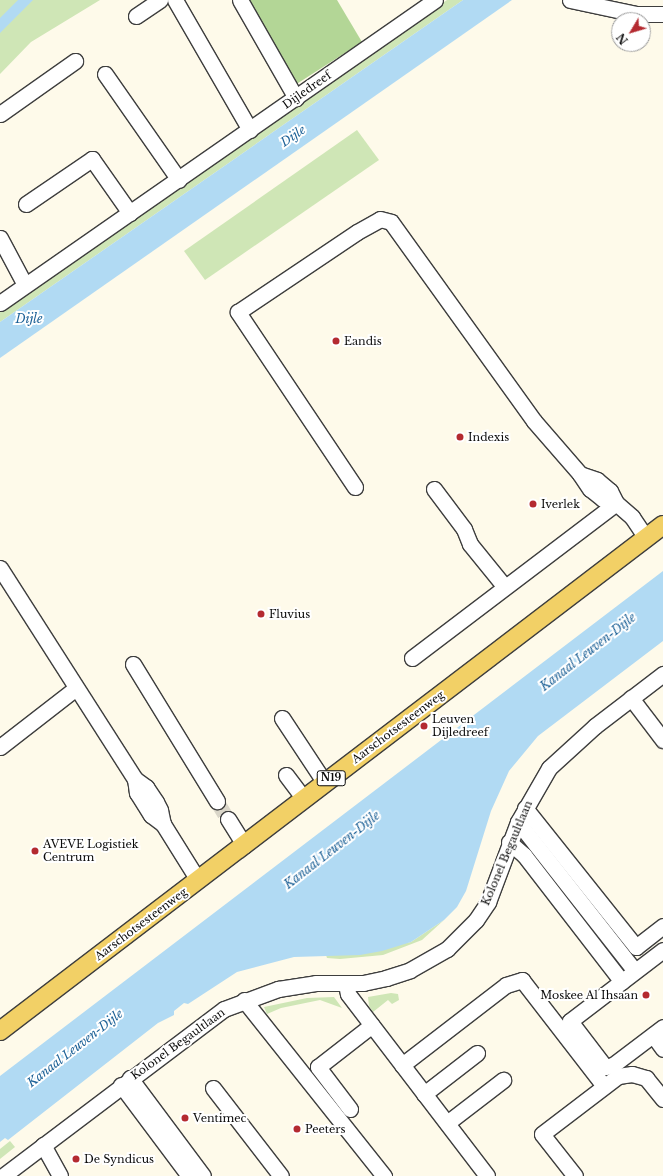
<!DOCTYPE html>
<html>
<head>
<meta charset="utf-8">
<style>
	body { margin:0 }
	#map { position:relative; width:663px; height:1176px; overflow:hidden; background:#fefaea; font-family:"Libre Baskerville",serif }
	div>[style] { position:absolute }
	.green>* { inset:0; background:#cfe6b6 }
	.forest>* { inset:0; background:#b3d696 }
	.water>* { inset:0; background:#b1daf3 }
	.minor-tunnel>* { height:15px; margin-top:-7.5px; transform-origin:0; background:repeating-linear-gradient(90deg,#dad6c9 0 15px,transparent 0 23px) }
	.roads { filter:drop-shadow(1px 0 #3e3e3e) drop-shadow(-1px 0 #3e3e3e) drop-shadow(0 1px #3e3e3e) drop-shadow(0 -1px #3e3e3e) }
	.minor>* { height:15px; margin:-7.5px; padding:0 7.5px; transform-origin:7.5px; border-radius:7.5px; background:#fff }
	.major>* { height:18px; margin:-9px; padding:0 9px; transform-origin:9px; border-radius:9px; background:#f2d066 }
	.dots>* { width:11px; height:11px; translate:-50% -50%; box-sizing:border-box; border:2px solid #fff; border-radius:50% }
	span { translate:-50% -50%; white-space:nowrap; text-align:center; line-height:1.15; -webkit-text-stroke:4px #fff; paint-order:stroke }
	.shield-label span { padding:1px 3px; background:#fff; border:1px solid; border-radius:3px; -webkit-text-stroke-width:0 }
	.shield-label { font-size:10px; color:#0b0b0b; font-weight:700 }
	.street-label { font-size:11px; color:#0b0b0b }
	.poi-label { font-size:11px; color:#0b0b0b }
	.left { translate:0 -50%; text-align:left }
	.right { translate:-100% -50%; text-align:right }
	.water-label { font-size:12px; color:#1b6096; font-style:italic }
	.north { position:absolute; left:611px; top:12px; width:40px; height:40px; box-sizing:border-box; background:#fff; border:1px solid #9d9d9d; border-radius:50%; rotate:232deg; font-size:11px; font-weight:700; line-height:16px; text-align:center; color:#0b0b0b }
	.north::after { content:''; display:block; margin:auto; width:14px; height:18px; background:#b42a30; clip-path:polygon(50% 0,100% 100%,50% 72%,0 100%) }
</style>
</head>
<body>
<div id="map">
	<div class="green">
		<div style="clip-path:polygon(0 0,100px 0,31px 42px,0 74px)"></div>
		<div style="clip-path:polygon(447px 0,463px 0,0 322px,0 310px)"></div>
		<div style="clip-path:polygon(357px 130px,379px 160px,205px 280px,184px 251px)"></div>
		<div style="clip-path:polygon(444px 920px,422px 940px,383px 955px,340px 959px,327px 958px,326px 955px,340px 955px,411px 942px)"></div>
		<div style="clip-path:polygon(391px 993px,398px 994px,399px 1000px,392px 1004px,388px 1000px,373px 1012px,369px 1006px,368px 997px)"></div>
		<div style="clip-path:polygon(334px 997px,342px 1008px,320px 1000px,281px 1008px,267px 1014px,264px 1007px,307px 998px)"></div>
		<div style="clip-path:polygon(10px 1141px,15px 1147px,0 1159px,0 1149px)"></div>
	</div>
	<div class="forest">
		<div style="clip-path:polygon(246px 0,337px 0,362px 42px,295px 85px)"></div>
	</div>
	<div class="water">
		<div style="clip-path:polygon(18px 0,33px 0,0 33px,0 18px)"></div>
		<div style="clip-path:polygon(463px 0,512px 0,0 358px,0 322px)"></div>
		<div style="clip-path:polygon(663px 571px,663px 641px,538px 736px,509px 771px,491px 811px,466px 891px,457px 907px,444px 920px,411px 942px,382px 951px,360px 955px,294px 957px,237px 972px,188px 1004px,184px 1003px,174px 1011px,174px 1015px,158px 1023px,8px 1140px,5px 1138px,0 1142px,0 1076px)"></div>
	</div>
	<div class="minor-tunnel">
		<div style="left:217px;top:801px;width:21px;rotate:59deg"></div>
	</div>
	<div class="roads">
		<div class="minor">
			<div style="left:175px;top:0;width:150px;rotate:60deg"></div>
			<div style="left:240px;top:0;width:113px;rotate:60.3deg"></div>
			<div style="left:570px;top:0;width:67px;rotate:12deg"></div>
			<div style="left:636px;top:14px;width:27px"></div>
			<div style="left:136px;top:16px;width:29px;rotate:-34deg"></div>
			<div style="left:105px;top:74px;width:129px;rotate:55.1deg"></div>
			<div style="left:0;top:114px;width:92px;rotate:-35.2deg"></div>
			<div style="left:26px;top:204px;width:80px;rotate:-34.3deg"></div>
			<div style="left:92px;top:159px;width:66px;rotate:54.9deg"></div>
			<div style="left:0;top:238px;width:53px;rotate:62deg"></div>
			<div style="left:0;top:303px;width:530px;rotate:-34.86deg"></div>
			<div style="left:580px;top:474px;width:18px;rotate:19deg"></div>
			<div style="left:597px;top:480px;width:17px;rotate:40deg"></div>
			<div style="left:610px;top:491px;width:13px;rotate:63deg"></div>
			<div style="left:616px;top:503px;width:14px;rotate:-163deg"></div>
			<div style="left:603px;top:499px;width:16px;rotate:-142deg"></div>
			<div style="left:590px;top:489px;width:18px;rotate:-124deg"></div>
			<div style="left:355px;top:487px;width:211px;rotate:-123.8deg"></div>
			<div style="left:238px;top:312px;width:143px;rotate:-33.9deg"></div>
			<div style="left:357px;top:232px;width:26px;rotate:-29deg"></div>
			<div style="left:380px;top:219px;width:11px;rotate:15deg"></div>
			<div style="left:391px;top:222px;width:245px;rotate:54.3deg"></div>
			<div style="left:534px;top:421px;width:70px;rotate:49deg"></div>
			<div style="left:434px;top:489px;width:50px;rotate:53.1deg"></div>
			<div style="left:464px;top:529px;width:16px;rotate:68deg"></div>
			<div style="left:470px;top:544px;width:55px;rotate:50.9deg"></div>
			<div style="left:0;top:568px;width:250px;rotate:57.4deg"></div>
			<div style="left:412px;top:658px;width:256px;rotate:-37.2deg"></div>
			<div style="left:616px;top:503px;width:21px;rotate:41deg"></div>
			<div style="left:632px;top:517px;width:25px;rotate:56deg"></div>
			<div style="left:133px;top:664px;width:161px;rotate:58.5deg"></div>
			<div style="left:631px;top:698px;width:53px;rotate:52.7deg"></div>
			<div style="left:282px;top:718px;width:78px;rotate:56.5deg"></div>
			<div style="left:0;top:747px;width:96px;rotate:-37.8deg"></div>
			<div style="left:286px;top:775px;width:30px;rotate:53deg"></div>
			<div style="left:135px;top:779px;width:14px;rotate:36deg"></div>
			<div style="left:146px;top:787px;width:18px;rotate:56deg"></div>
			<div style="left:156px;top:802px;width:9px;rotate:63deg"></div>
			<div style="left:160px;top:810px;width:14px;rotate:78deg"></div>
			<div style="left:163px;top:824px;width:15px;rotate:-143deg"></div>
			<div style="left:151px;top:815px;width:26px;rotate:-122deg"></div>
			<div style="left:137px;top:793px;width:14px;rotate:-98deg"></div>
			<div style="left:525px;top:808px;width:178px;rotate:51.4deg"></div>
			<div style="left:636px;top:947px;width:34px;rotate:-38deg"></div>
			<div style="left:228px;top:819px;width:31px;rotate:58deg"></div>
			<div style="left:518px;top:822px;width:189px;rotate:51.9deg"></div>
			<div style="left:163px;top:824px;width:66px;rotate:58deg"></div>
			<div style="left:509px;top:842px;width:20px;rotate:41deg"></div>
			<div style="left:524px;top:855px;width:160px;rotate:52.3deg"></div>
			<div style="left:663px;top:950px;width:117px;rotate:142.6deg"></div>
			<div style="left:570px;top:1021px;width:58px;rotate:52.7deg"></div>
			<div style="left:605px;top:1067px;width:8px;rotate:-14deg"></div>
			<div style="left:613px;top:1065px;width:63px;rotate:-37.2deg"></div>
			<div style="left:346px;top:984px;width:10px;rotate:79deg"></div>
			<div style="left:348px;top:994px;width:229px;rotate:52.6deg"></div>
			<div style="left:244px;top:1000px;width:225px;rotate:51.5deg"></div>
			<div style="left:653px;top:1035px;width:17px;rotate:54deg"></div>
			<div style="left:402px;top:1065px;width:131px;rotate:-37.6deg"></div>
			<div style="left:506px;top:985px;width:17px;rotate:-17deg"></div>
			<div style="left:522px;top:980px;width:134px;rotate:52.3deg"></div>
			<div style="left:130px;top:1078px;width:122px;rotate:53.3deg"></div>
			<div style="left:121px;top:1085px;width:114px;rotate:53.2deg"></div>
			<div style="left:213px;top:1088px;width:111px;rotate:52.3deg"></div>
			<div style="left:424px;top:1094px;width:67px;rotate:-37.7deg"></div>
			<div style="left:350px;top:1109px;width:53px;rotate:-127.3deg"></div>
			<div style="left:318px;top:1067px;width:68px;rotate:-37.9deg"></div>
			<div style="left:447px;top:1123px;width:71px;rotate:-37.5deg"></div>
			<div style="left:43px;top:1145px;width:35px;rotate:61deg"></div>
			<div style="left:3px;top:1176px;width:277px;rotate:-37.1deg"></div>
			<div style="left:224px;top:1009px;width:58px;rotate:-20.3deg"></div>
			<div style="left:278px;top:989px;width:38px;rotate:-9deg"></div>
			<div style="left:316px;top:983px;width:47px"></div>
			<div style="left:363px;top:983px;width:24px;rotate:-12deg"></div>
			<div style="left:386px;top:978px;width:25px;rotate:-18deg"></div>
			<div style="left:410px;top:970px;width:43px;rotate:-29.6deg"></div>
			<div style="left:447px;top:949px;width:41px;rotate:-45deg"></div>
			<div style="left:476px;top:920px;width:22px;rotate:-56deg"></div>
			<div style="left:488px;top:902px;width:85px;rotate:-69.4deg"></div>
			<div style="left:518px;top:822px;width:62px;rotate:-60.1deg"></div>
			<div style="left:549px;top:768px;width:62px;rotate:-42.4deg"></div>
			<div style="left:595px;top:726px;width:86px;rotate:-37.4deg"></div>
			<div style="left:575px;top:1176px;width:53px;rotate:-128.2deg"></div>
			<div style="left:542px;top:1134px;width:96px;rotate:-37.3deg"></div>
			<div style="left:618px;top:1076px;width:14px;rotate:-8deg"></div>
			<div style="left:632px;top:1074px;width:15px;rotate:16deg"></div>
			<div style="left:646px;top:1078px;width:27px;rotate:51deg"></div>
		</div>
		<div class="major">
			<div style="left:0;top:1031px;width:834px;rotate:-37.35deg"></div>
		</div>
	</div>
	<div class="dots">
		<div style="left:336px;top:341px;background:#b42a30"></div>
		<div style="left:460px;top:437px;background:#b42a30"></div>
		<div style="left:533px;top:504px;background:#b42a30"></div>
		<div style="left:261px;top:614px;background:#b42a30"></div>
		<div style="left:424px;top:726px;background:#b42a30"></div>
		<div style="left:35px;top:851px;background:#b42a30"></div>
		<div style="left:646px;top:995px;background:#b42a30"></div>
		<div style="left:185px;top:1118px;background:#b42a30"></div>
		<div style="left:297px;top:1129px;background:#b42a30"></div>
		<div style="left:76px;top:1159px;background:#b42a30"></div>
	</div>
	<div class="shield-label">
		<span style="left:331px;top:778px">N19</span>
	</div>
	<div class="street-label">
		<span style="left:307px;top:90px;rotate:-35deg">Dijledreef</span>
		<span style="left:398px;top:727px;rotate:-37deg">Aarschotsesteenweg</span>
		<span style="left:507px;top:853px;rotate:-67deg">Kolonel Begaultlaan</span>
		<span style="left:141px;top:924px;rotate:-37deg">Aarschotsesteenweg</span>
		<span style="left:178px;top:1044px;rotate:-36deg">Kolonel Begaultlaan</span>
	</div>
	<div class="poi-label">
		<span class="left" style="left:344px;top:341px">Eandis</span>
		<span class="left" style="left:468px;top:437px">Indexis</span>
		<span class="left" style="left:541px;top:504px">Iverlek</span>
		<span class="left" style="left:269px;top:614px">Fluvius</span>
		<span class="left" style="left:432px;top:726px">Leuven<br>Dijledreef</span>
		<span class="left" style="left:43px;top:851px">AVEVE Logistiek<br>Centrum</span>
		<span class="right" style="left:638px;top:995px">Moskee Al Ihsaan</span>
		<span class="left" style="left:193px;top:1118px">Ventimec</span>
		<span class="left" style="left:305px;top:1129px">Peeters</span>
		<span class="left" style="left:84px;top:1159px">De Syndicus</span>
	</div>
	<div class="water-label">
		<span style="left:293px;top:136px;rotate:-35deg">Dijle</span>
		<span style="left:29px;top:319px">Dijle</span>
		<span style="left:588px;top:652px;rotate:-38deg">Kanaal Leuven-Dijle</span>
		<span style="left:332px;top:850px;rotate:-38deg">Kanaal Leuven-Dijle</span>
		<span style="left:75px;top:1048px;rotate:-38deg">Kanaal Leuven-Dijle</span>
	</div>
	<div class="north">N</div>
</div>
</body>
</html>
